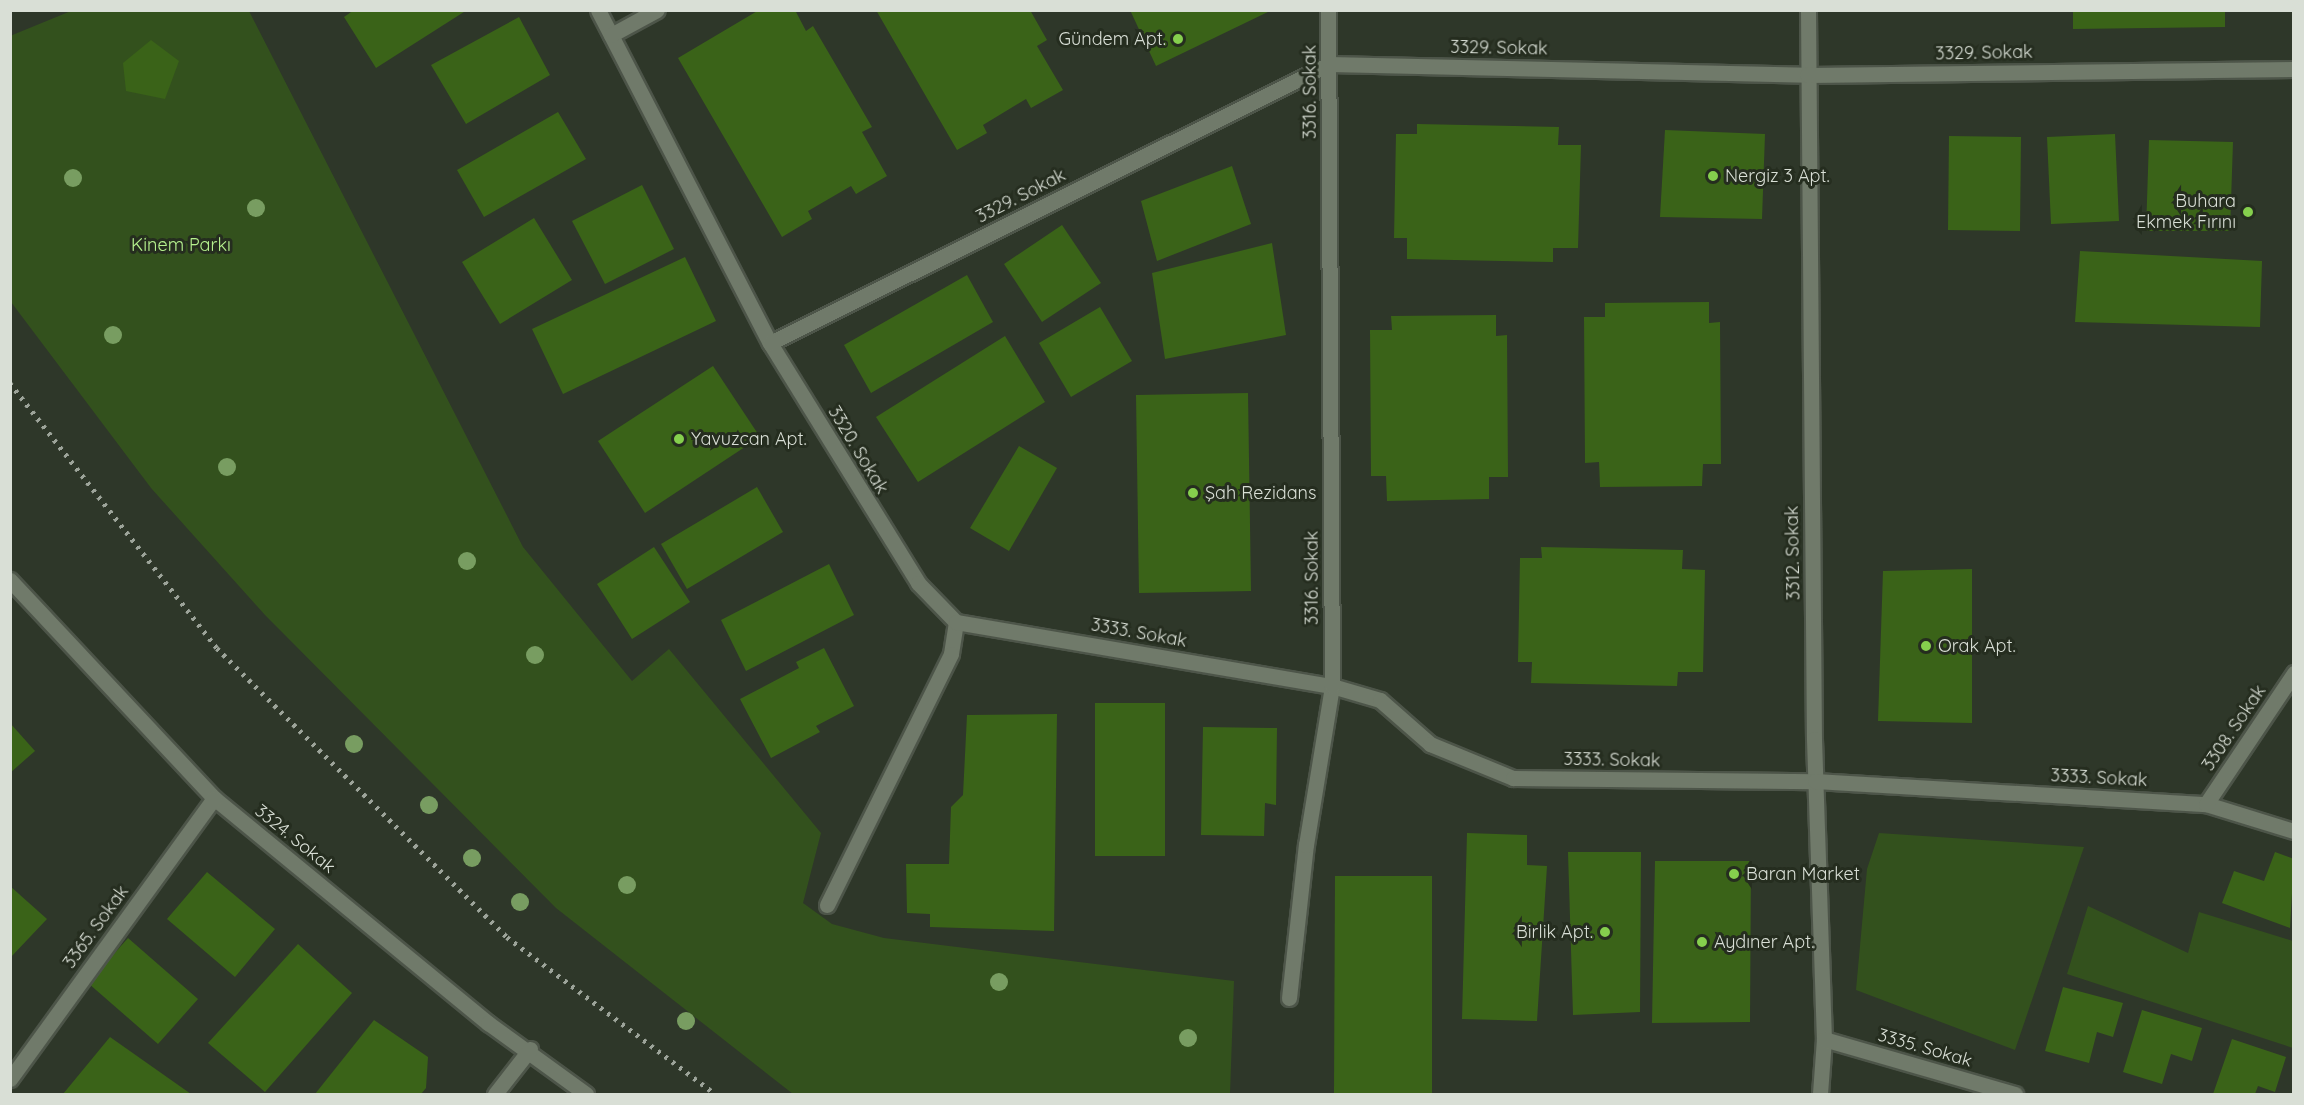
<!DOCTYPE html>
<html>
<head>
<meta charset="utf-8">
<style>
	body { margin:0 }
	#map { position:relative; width:2304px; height:1105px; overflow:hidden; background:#2e3729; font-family:Quicksand,sans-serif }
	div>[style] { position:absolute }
	.green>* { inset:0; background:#33511d }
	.building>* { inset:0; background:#3a6318 }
	.roads { filter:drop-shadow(2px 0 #4d5549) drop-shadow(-2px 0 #4d5549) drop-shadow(0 2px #4d5549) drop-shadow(0 -2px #4d5549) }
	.minor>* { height:15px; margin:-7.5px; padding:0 7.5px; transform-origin:7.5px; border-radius:7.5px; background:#707a6a }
	.rail>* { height:4.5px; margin-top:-2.25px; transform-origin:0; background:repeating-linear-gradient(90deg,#9da49a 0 3px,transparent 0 9px) }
	.trees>* { width:18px; height:18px; margin:-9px; border-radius:50%; background:#789d61 }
	.dots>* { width:16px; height:16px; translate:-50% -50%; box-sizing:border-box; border:3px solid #252d1f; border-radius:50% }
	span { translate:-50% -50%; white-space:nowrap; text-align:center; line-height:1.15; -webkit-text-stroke:6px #252d1f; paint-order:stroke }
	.poi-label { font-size:18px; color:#d9dfd6 }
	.right { translate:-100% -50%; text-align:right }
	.left { translate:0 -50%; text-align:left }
	.street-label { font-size:18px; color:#d9dfd6 }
	.park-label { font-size:18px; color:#b5f18e }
	.frame { position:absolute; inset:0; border:12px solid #d9dfd6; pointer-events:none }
</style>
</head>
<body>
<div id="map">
	<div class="green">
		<div style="clip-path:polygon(71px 11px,249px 11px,523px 547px,632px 681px,669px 649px,821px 833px,803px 903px,832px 924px,884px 938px,1234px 981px,1230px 1094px,793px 1094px,556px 908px,265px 615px,151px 488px,11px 302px,10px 36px)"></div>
		<div style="clip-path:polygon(1879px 833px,2084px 847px,2015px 1050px,1856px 990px,1867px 869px)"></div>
		<div style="clip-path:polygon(2088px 906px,2188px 953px,2199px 912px,2293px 941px,2293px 1048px,2067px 974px)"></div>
	</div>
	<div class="building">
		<div style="clip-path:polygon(354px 10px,467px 10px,376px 68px,344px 17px)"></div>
		<div style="clip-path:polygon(759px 10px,795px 10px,806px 31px,813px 26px,872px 127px,862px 132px,887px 176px,856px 194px,851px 186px,808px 211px,812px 219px,782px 237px,678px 58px)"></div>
		<div style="clip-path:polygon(876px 10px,1030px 10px,1047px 40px,1037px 46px,1063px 90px,1031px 108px,1026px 99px,983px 125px,987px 133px,957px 150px)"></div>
		<div style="clip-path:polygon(1130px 10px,1272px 10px,1156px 66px)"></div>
		<div style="clip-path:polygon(2073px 10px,2225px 10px,2225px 27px,2073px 29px)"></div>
		<div style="clip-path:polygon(519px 17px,550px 75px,466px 124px,431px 65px)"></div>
		<div style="clip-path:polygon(151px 40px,179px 61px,165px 99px,126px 91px,123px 63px)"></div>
		<div style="clip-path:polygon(558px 112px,586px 159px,484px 217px,457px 170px)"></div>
		<div style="clip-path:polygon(1417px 124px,1559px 127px,1558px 145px,1581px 145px,1578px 248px,1553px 248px,1553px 262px,1407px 259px,1407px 238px,1394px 238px,1396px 134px,1417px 134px)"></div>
		<div style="clip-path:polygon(1665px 130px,1765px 134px,1762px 219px,1660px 217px)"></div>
		<div style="clip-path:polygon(2115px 134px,2119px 221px,2051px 224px,2047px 137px)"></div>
		<div style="clip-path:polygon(1949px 136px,2021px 137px,2020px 231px,1948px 230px)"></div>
		<div style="clip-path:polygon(2149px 140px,2233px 142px,2230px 231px,2146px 231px)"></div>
		<div style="clip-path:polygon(1232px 166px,1251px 224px,1157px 261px,1141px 201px)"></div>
		<div style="clip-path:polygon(642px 185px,674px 249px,605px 284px,572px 221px)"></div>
		<div style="clip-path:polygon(534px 218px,572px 280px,500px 324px,462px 262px)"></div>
		<div style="clip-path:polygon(1062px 225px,1101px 283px,1042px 322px,1004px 264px)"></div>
		<div style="clip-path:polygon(1272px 243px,1286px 335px,1165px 359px,1152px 273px)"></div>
		<div style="clip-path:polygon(2080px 251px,2262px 261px,2260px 327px,2075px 322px)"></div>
		<div style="clip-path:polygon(685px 257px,716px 321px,563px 394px,532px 329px)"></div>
		<div style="clip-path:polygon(967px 275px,993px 322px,871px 393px,844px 345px)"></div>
		<div style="clip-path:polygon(1709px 302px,1709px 323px,1720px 322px,1721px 464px,1703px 464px,1702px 486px,1600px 487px,1599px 462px,1585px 463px,1584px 317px,1605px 317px,1605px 303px)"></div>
		<div style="clip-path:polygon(1100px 307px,1132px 361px,1071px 397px,1039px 343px)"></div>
		<div style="clip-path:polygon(1496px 315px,1496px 336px,1507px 335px,1508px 477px,1489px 477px,1489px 499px,1387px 501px,1386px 476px,1371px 476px,1370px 330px,1392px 330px,1391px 316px)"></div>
		<div style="clip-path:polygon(1005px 336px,1045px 402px,918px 482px,876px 417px)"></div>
		<div style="clip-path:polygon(713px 366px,760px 437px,645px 513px,598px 441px)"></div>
		<div style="clip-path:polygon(1248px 393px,1251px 591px,1139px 593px,1136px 395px)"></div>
		<div style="clip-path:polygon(1019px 446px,1057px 468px,1009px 551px,970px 528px)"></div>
		<div style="clip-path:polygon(757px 487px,783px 532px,687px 589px,661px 544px)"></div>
		<div style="clip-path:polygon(654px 547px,690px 602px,632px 639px,597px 584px)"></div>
		<div style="clip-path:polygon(1541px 547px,1683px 550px,1682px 569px,1705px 570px,1703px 672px,1678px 672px,1677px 686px,1531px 683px,1532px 662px,1518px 662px,1520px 558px,1542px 558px)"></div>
		<div style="clip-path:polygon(829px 564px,854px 615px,746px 671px,721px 620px)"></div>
		<div style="clip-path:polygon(1972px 569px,1972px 723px,1878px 721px,1883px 571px)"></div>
		<div style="clip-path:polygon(824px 648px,854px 706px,816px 726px,820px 732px,771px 758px,740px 699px,799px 668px,796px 662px)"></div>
		<div style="clip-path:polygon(1095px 703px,1165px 703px,1165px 856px,1095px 856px)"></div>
		<div style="clip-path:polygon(1057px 714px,1054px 931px,930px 927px,930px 914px,907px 913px,906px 864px,949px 864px,951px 807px,963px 795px,967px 715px)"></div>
		<div style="clip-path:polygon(10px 723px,35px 751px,10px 773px)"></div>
		<div style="clip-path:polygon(1203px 727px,1277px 728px,1276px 805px,1265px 803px,1264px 836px,1201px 835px)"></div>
		<div style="clip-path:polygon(1467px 833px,1527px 835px,1527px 865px,1547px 866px,1537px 1021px,1462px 1019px)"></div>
		<div style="clip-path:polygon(1568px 852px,1641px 852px,1640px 1012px,1573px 1015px)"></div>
		<div style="clip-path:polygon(2275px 852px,2294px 859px,2290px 928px,2222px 903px,2234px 871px,2264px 881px)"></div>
		<div style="clip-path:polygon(1655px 861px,1751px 861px,1750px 1022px,1652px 1023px)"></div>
		<div style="clip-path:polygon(207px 872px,275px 929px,235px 977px,167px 919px)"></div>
		<div style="clip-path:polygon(1335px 876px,1432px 876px,1432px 1094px,1334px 1094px)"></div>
		<div style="clip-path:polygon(10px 886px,47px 919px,10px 958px)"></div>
		<div style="clip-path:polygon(128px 938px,198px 999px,158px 1044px,88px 983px)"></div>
		<div style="clip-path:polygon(298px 944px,352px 993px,265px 1092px,208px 1043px)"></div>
		<div style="clip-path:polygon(2063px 987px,2123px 1003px,2113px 1037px,2097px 1032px,2089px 1063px,2045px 1051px)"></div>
		<div style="clip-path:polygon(2142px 1010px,2202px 1028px,2192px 1061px,2171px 1054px,2162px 1084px,2123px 1072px)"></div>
		<div style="clip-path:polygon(374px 1020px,428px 1057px,426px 1088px,421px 1094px,315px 1094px)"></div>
		<div style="clip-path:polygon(110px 1037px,191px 1094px,63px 1094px)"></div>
		<div style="clip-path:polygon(2232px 1039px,2286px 1057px,2275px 1092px,2258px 1086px,2255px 1094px,2213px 1094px)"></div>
	</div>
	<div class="roads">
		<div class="minor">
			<div style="left:598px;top:10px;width:375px;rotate:62.7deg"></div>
			<div style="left:770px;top:343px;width:282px;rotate:58.3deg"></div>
			<div style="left:918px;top:583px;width:54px;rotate:45.7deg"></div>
			<div style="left:956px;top:622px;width:32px;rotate:99deg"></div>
			<div style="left:951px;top:654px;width:280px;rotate:116.3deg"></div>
			<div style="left:1808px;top:10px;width:729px;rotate:89.53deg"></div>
			<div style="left:1814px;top:739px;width:300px;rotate:88.1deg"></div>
			<div style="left:1824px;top:1039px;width:55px;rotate:94.2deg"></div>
			<div style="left:611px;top:35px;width:52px;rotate:-28.5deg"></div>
			<div style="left:770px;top:343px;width:625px;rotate:-26.52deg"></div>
			<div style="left:1329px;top:64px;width:478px;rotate:1.3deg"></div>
			<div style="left:1807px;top:75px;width:487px;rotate:-0.7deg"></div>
			<div style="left:10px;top:580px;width:299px;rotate:46.9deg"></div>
			<div style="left:214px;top:798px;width:355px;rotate:39.4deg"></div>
			<div style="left:488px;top:1023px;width:121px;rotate:35.9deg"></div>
			<div style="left:956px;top:622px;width:381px;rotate:9.7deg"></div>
			<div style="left:1332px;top:686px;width:50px;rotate:16.3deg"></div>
			<div style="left:1380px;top:700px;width:67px;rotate:41.3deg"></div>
			<div style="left:1430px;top:744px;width:90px;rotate:22.3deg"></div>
			<div style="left:1513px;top:778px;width:302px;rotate:0.6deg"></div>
			<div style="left:1815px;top:781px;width:392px;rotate:3.4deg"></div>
			<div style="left:2206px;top:804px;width:92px;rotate:17.1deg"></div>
			<div style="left:2206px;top:804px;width:158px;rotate:-56.1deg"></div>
			<div style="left:1289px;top:998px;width:154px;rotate:-83.7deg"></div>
			<div style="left:1306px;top:845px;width:161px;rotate:-80.7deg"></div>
			<div style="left:1332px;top:686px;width:676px;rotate:-90.34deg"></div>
			<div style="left:1824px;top:1039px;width:199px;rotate:16.1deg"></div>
			<div style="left:10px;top:1079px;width:347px;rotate:-54deg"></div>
			<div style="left:495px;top:1094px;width:57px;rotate:-52.1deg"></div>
		</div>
	</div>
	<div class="rail">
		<div style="left:10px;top:383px;width:336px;rotate:52deg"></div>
		<div style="left:217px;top:648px;width:409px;rotate:44.9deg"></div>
		<div style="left:507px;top:937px;width:261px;rotate:37deg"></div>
	</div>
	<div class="trees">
		<div style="left:73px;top:178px"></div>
		<div style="left:256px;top:208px"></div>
		<div style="left:113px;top:335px"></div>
		<div style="left:227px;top:467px"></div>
		<div style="left:467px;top:561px"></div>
		<div style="left:535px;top:655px"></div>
		<div style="left:354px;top:744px"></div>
		<div style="left:429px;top:805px"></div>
		<div style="left:472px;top:858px"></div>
		<div style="left:627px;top:885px"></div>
		<div style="left:520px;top:902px"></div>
		<div style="left:999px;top:982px"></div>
		<div style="left:686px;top:1021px"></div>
		<div style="left:1188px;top:1038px"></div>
	</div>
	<div class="dots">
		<div style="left:1178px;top:39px;background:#85cf4d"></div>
		<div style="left:1713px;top:176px;background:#85cf4d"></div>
		<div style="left:2248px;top:212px;background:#85cf4d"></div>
		<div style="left:679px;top:439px;background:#85cf4d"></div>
		<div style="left:1193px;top:493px;background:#85cf4d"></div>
		<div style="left:1926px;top:646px;background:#85cf4d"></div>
		<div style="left:1734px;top:874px;background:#85cf4d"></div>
		<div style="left:1605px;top:932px;background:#85cf4d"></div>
		<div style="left:1702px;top:942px;background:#85cf4d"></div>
	</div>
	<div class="poi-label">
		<span class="right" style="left:1166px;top:39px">Gündem Apt.</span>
		<span class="left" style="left:1725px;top:176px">Nergiz 3 Apt.</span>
		<span class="right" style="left:2236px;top:212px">Buhara<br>Ekmek Fırını</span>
		<span class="left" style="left:691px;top:439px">Yavuzcan Apt.</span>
		<span class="left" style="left:1205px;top:493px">Şah Rezidans</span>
		<span class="left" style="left:1938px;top:646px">Orak Apt.</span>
		<span class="left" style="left:1746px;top:874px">Baran Market</span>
		<span class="right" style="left:1593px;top:932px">Birlik Apt.</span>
		<span class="left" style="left:1714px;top:942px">Aydıner Apt.</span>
	</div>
	<div class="street-label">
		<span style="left:1499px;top:48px;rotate:1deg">3329. Sokak</span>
		<span style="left:1984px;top:53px;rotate:-1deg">3329. Sokak</span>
		<span style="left:1310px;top:92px;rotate:-90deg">3316. Sokak</span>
		<span style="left:1021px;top:196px;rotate:-27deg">3329. Sokak</span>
		<span style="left:858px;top:450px;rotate:59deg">3320. Sokak</span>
		<span style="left:1793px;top:553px;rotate:-91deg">3312. Sokak</span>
		<span style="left:1312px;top:578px;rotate:-90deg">3316. Sokak</span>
		<span style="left:1139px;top:633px;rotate:10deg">3333. Sokak</span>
		<span style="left:2234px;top:728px;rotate:-56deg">3308. Sokak</span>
		<span style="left:1612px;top:760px;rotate:1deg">3333. Sokak</span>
		<span style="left:2099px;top:778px;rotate:3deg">3333. Sokak</span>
		<span style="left:295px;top:839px;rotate:39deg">3324. Sokak</span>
		<span style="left:96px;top:927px;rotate:-54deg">3365. Sokak</span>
		<span style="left:1925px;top:1048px;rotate:16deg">3335. Sokak</span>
	</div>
	<div class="park-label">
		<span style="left:181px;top:245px">Kinem Parkı</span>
	</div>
	<div class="frame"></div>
</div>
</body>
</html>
